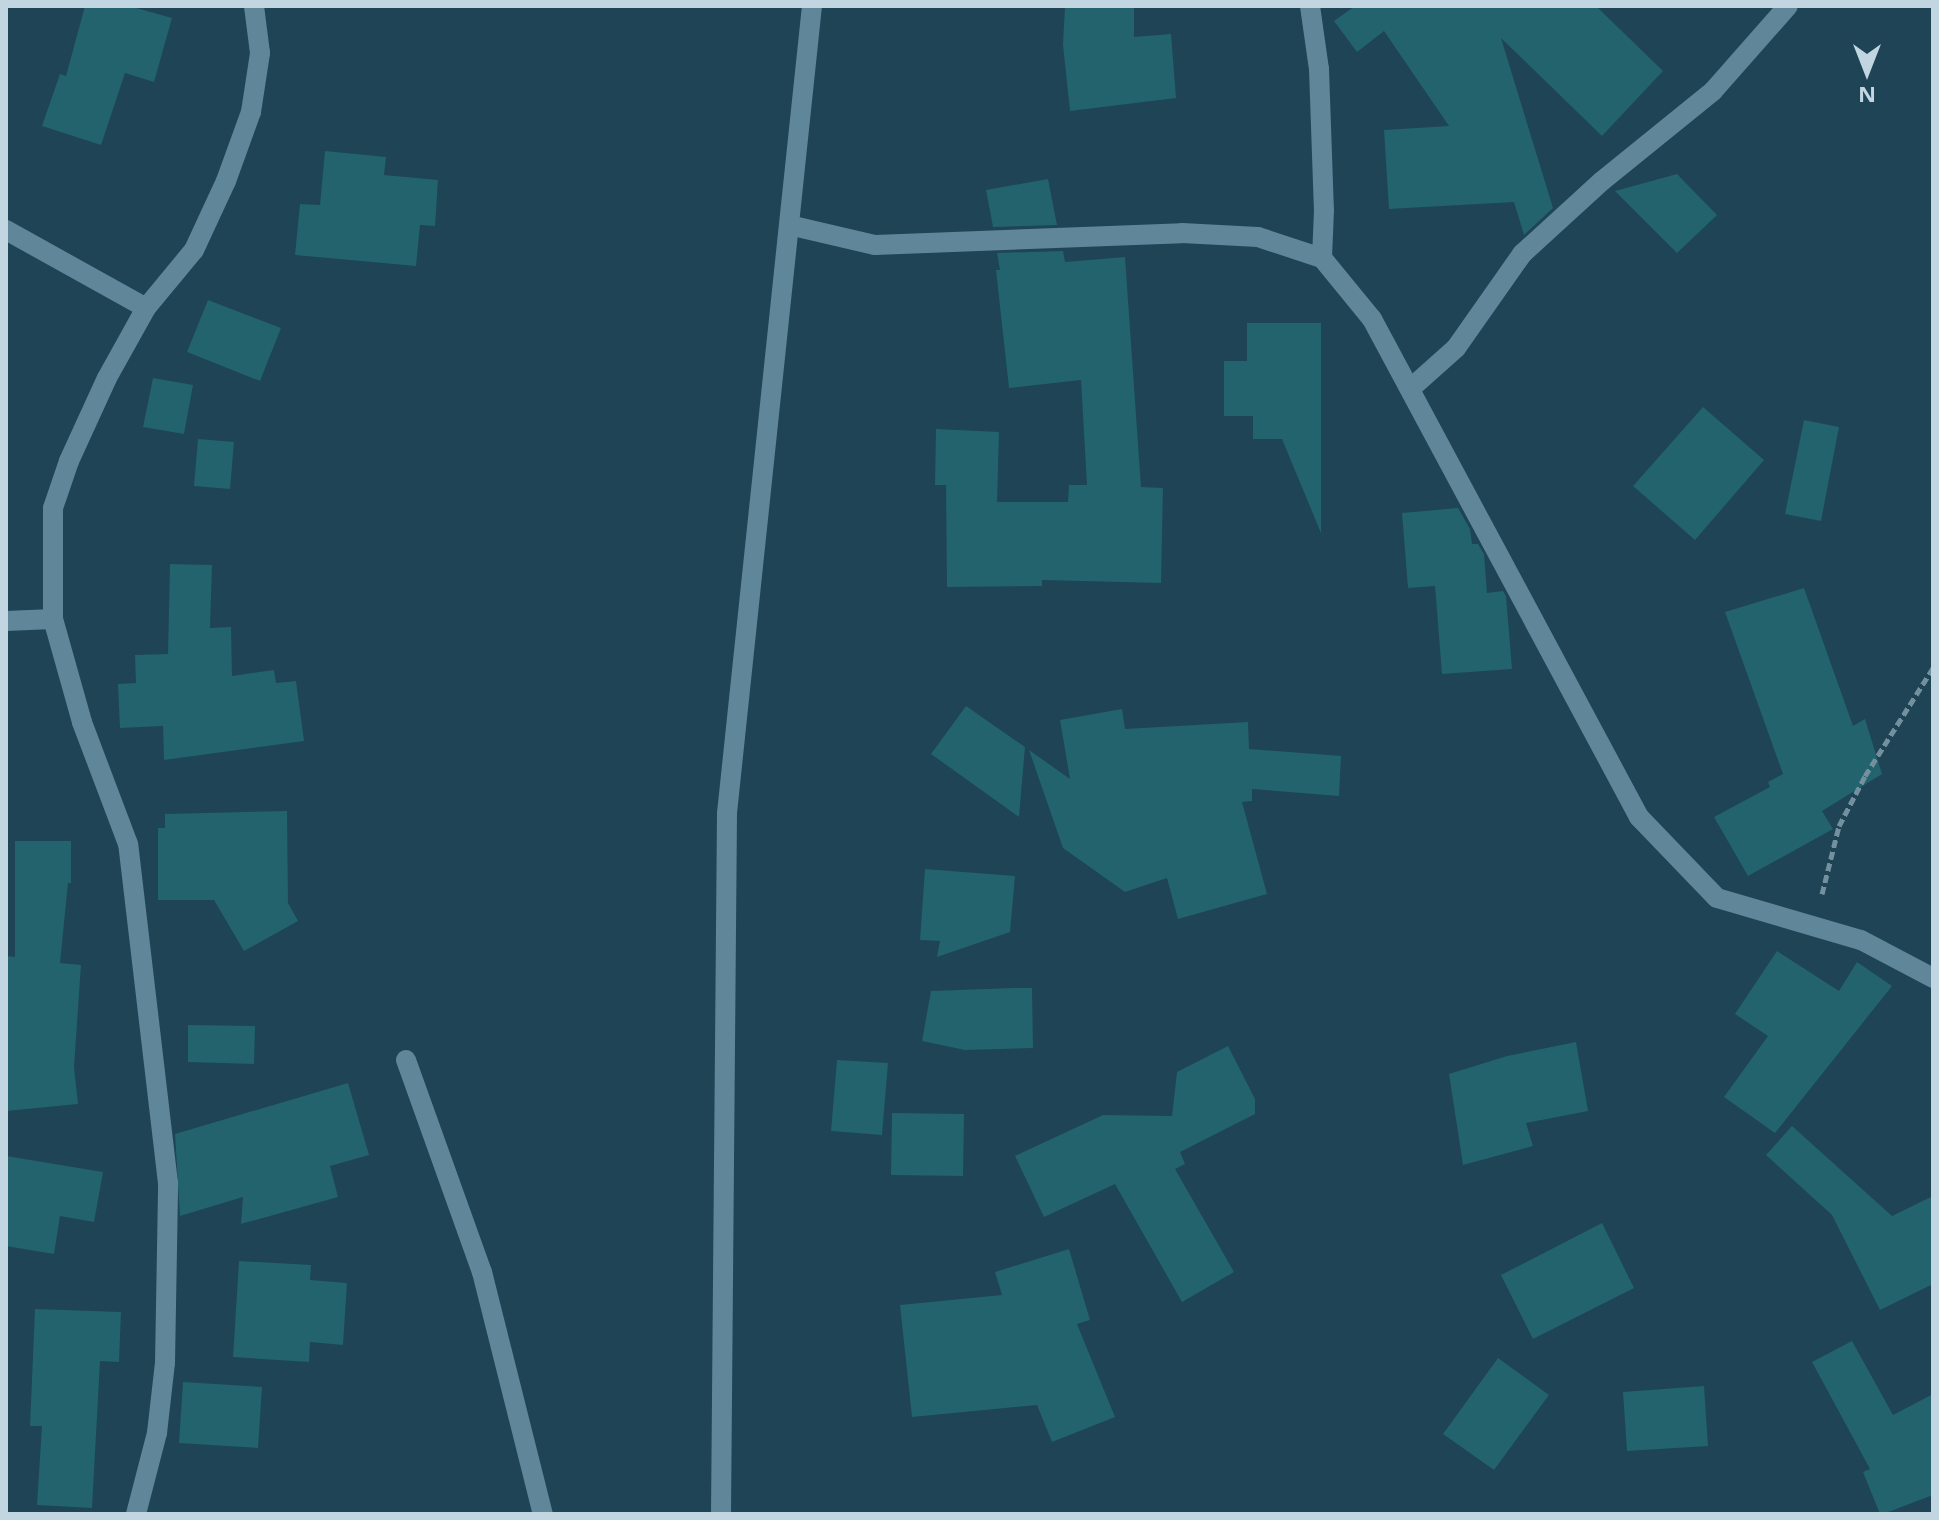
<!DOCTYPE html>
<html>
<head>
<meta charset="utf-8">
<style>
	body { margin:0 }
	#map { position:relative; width:1939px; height:1520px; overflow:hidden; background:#1e4456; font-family:"Noto Sans",sans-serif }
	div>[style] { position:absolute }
	.building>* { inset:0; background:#22636d }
	.path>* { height:5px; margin-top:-2.5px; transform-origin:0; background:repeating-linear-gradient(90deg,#73909e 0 8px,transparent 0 12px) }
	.street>* { height:20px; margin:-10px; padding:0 10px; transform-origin:10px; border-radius:10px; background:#5f8699 }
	span { translate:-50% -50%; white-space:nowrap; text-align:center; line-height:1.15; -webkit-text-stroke:6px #1e4456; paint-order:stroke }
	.frame { position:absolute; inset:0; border:8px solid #c2d6e1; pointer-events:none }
	.north { position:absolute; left:1827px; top:32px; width:80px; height:80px; -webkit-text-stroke:6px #1e4456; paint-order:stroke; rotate:180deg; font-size:22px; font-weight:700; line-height:32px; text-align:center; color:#c2d6e1 }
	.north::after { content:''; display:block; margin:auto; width:28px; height:36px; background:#c2d6e1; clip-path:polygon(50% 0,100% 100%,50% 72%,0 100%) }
</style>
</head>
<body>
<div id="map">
	<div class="building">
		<div style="clip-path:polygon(85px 6px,129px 6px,172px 18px,154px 82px,125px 73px,101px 145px,42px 126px,60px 74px,66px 76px)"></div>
		<div style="clip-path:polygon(1065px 6px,1134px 6px,1134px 37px,1171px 34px,1176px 98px,1070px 111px,1063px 45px)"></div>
		<div style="clip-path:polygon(1355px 6px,1596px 6px,1663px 71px,1602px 136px,1501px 38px,1553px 208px,1524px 235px,1514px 202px,1389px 209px,1384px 130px,1449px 126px,1384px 31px,1357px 52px,1334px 21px)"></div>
		<div style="clip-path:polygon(325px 151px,386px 157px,384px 175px,438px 180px,435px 226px,420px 225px,416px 266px,295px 255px,300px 204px,320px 205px)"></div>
		<div style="clip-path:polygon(1677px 174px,1717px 215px,1677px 253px,1615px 191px)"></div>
		<div style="clip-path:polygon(1048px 179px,1057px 225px,993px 227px,986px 190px)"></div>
		<div style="clip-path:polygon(1063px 251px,1065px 262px,1125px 257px,1141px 487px,1163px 488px,1161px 583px,1042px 580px,1042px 586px,947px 587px,946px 485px,935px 485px,936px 429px,999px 432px,997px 502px,1068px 502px,1069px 485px,1087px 485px,1081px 380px,1009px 388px,996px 270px,1000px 270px,997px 253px)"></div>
		<div style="clip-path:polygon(208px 300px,281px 328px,260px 381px,187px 352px)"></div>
		<div style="clip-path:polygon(1247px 323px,1321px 323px,1321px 533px,1282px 439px,1253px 439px,1253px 416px,1224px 416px,1224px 361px,1247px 361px)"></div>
		<div style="clip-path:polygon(153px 378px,193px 385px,184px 434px,143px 427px)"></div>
		<div style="clip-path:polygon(1703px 407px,1764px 460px,1695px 540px,1633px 486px)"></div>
		<div style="clip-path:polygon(1804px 420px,1839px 427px,1821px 521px,1785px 514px)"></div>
		<div style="clip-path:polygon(198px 439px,234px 442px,230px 489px,194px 486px)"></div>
		<div style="clip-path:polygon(1458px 508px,1470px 529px,1472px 544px,1478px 544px,1484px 554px,1487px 593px,1503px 591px,1506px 596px,1512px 669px,1442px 674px,1435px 586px,1408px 588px,1402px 513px)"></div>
		<div style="clip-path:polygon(170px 564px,212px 565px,210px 628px,231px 627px,232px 676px,274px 670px,276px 683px,296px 681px,304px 741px,164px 760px,163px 726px,120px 728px,118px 684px,136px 683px,135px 655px,168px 654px)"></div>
		<div style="clip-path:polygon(1804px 588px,1853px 726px,1865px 719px,1882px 774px,1822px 811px,1833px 829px,1748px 876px,1714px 817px,1770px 787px,1768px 782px,1783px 774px,1725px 612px)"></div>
		<div style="clip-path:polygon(966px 706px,1025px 747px,1019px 817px,931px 754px)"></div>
		<div style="clip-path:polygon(1122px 709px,1125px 729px,1248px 722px,1249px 749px,1341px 756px,1339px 796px,1252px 789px,1252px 801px,1242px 802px,1267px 894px,1178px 919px,1167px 878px,1125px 892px,1063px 848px,1029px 750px,1070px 779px,1060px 720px)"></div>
		<div style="clip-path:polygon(287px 811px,288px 903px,298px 921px,244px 951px,214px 900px,158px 900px,158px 828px,165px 828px,165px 814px)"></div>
		<div style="clip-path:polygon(15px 841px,71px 841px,71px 883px,68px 883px,60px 963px,81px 965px,74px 1067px,78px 1104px,6px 1111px,6px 956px,15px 957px)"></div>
		<div style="clip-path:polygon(925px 869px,1015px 876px,1010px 932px,937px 957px,940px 941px,920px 940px)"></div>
		<div style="clip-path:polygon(1777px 951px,1839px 991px,1857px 962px,1892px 986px,1775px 1133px,1724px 1097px,1768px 1036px,1735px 1014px)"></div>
		<div style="clip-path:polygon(1014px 988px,1032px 988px,1033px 1048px,965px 1050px,922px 1041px,931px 991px)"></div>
		<div style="clip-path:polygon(188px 1025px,255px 1026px,254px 1064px,188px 1062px)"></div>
		<div style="clip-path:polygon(1576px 1042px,1588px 1111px,1526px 1123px,1533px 1146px,1463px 1165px,1449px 1074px,1507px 1056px)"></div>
		<div style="clip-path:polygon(1228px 1046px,1255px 1099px,1255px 1114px,1180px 1152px,1185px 1164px,1175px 1169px,1234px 1272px,1182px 1302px,1115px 1184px,1044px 1217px,1015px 1156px,1103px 1115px,1172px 1116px,1177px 1072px)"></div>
		<div style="clip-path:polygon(837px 1060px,888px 1063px,882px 1135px,831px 1131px)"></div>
		<div style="clip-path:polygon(348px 1083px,369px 1155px,330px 1166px,338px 1197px,241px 1224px,243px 1197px,180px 1216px,175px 1134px)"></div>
		<div style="clip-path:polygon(892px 1113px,964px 1114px,963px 1176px,891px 1175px)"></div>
		<div style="clip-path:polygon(1792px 1126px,1892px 1216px,1933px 1196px,1933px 1284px,1880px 1310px,1832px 1215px,1766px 1155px)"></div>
		<div style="clip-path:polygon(6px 1156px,103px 1172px,94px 1222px,60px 1216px,54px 1254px,6px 1246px)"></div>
		<div style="clip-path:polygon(1602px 1223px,1634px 1288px,1533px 1339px,1501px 1275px)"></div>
		<div style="clip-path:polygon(1069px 1249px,1090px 1320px,1077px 1324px,1115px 1417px,1052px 1442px,1037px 1405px,912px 1417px,900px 1305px,1002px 1295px,995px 1272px)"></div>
		<div style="clip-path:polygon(239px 1261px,311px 1265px,310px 1280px,347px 1283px,343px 1345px,310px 1342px,309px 1362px,233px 1357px)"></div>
		<div style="clip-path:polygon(35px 1309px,121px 1312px,119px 1362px,100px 1361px,92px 1508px,37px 1505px,42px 1426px,30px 1426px)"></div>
		<div style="clip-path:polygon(1852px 1341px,1893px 1415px,1933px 1394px,1933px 1495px,1883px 1514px,1880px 1514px,1863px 1472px,1870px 1469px,1812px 1362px)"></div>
		<div style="clip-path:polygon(1498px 1358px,1549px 1395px,1494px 1470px,1443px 1434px)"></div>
		<div style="clip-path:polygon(183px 1382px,262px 1387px,258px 1448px,179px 1443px)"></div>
		<div style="clip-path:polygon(1704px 1386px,1708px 1446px,1627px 1451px,1623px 1392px)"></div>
	</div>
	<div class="path">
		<div style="left:1822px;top:894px;width:70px;rotate:-76deg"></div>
		<div style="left:1839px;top:826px;width:56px;rotate:-62.5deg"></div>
		<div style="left:1865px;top:776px;width:128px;rotate:-57.8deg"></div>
	</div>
	<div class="street">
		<div style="left:1310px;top:6px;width:64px;rotate:81.9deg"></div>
		<div style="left:1319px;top:69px;width:141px;rotate:88deg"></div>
		<div style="left:1324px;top:210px;width:48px;rotate:92.4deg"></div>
		<div style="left:789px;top:225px;width:88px;rotate:13.1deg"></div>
		<div style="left:875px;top:245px;width:307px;rotate:-2.2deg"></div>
		<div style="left:1182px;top:233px;width:76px;rotate:3deg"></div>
		<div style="left:1258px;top:237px;width:67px;rotate:18.2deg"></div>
		<div style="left:1322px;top:258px;width:79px;rotate:50.7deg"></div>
		<div style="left:1372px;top:319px;width:565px;rotate:61.8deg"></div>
		<div style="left:1639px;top:817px;width:112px;rotate:46.1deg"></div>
		<div style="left:1717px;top:898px;width:150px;rotate:16.3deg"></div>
		<div style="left:1861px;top:940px;width:81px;rotate:27.8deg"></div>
		<div style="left:6px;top:230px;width:160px;rotate:29.1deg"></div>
		<div style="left:1410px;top:389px;width:62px;rotate:-41.7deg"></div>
		<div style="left:1456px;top:348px;width:115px;rotate:-54.9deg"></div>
		<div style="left:1522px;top:254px;width:108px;rotate:-42.4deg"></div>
		<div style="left:1602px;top:181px;width:143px;rotate:-39deg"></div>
		<div style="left:1713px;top:91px;width:113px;rotate:-48.6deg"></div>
		<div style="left:6px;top:621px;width:47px;rotate:-2.4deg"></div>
		<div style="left:406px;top:1060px;width:225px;rotate:70.3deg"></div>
		<div style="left:482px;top:1272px;width:250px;rotate:75.9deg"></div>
		<div style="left:136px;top:1514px;width:84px;rotate:-75.5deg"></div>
		<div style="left:157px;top:1433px;width:70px;rotate:-83.5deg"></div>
		<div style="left:165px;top:1363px;width:180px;rotate:-89deg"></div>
		<div style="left:168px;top:1183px;width:341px;rotate:-96.7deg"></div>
		<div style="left:128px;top:844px;width:130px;rotate:-110.7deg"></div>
		<div style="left:82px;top:722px;width:107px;rotate:-105.7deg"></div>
		<div style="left:53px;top:619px;width:111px;rotate:-90deg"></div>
		<div style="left:53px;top:508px;width:50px;rotate:-71.2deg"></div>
		<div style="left:69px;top:461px;width:91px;rotate:-65.4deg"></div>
		<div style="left:107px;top:378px;width:80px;rotate:-60.9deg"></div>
		<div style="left:146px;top:308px;width:75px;rotate:-50.4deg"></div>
		<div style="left:194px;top:250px;width:76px;rotate:-65.1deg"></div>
		<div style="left:226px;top:181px;width:73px;rotate:-70.1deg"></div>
		<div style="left:251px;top:112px;width:60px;rotate:-81.3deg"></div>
		<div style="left:260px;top:53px;width:47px;rotate:-97.3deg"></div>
		<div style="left:721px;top:1514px;width:701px;rotate:-89.51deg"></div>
		<div style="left:727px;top:813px;width:811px;rotate:-83.99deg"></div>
	</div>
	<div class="frame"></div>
	<div class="north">N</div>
</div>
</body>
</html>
